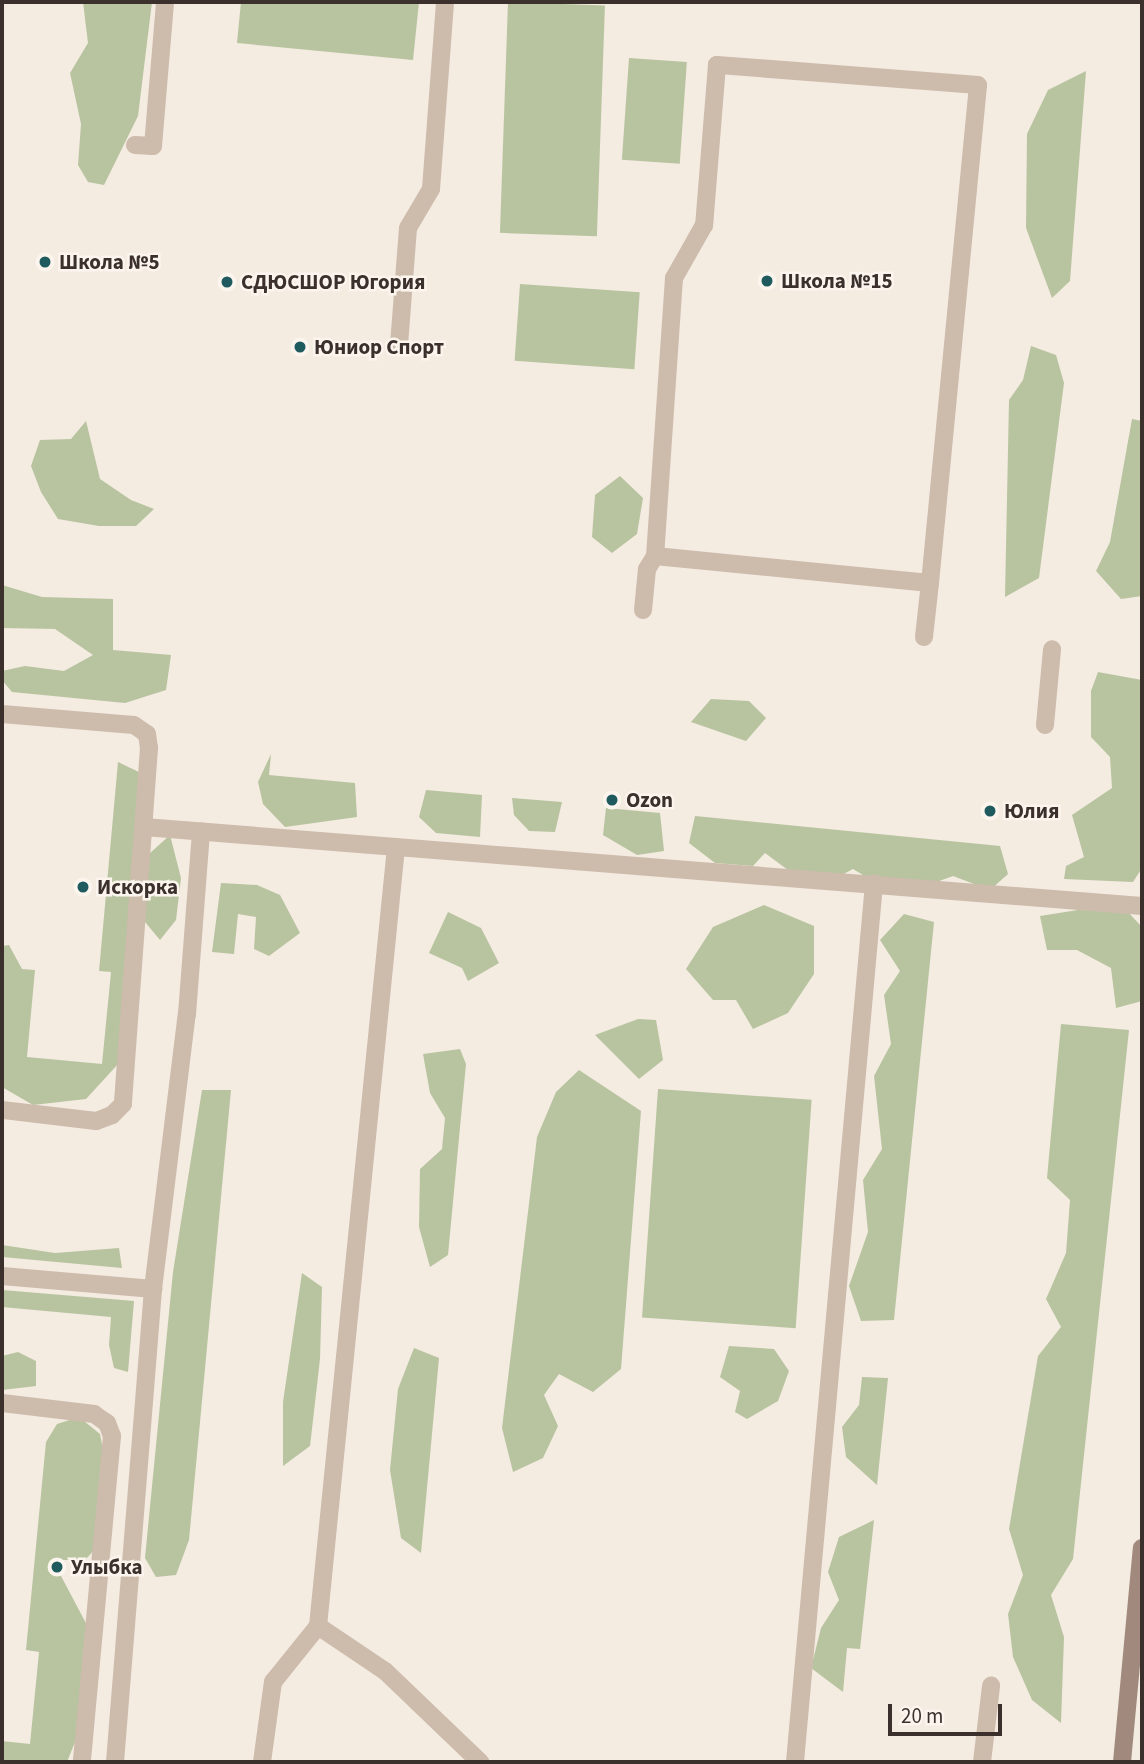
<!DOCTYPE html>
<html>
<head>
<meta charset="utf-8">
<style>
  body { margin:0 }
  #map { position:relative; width:1144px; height:1764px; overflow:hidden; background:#f4ebe1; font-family:"Source Sans 3",sans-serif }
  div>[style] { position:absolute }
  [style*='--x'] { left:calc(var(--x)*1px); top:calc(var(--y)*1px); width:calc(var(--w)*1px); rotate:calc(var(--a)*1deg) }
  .green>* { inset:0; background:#b8c4a0; transform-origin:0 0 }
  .lane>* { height:18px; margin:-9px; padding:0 9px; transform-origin:9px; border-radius:9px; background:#cdbbac }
  .secondary>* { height:18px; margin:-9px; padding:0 9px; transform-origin:9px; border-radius:9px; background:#a18a7d }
  .dots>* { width:19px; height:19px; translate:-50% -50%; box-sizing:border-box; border:4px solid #fbf5ee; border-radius:50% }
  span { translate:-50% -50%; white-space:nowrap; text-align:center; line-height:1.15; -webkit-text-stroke:5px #fbf5ee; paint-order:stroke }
  .poi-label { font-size:21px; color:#3b302b; font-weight:700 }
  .left { translate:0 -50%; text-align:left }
  .frame { position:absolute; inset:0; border:4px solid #3b302b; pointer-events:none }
  .scale { position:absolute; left:888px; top:1704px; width:114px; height:32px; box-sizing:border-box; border:4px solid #3b302b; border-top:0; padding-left:9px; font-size:21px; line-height:24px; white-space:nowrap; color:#3b302b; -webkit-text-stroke:5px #fbf5ee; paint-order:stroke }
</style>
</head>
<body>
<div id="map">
  <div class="green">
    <div style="clip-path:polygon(83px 2px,152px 2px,138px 116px,104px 185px,88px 182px,78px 165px,81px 124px,70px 73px,88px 43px)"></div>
    <div style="clip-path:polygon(241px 2px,419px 2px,413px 60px,237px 43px)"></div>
    <div style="left:508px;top:2px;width:97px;height:231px;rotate:2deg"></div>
    <div style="left:629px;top:58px;width:58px;height:102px;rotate:4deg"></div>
    <div style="clip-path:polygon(1086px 71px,1070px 281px,1052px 298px,1026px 228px,1027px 134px,1048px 90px)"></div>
    <div style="left:520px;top:284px;width:120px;height:77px;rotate:4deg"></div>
    <div style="clip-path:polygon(1031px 346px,1056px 355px,1064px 383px,1039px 578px,1005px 597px,1009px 400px,1023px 380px)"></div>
    <div style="clip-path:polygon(1132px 419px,1142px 421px,1142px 596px,1121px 599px,1096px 571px,1110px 542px)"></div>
    <div style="clip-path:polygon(86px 421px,100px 479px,131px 500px,154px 509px,136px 526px,99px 526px,58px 519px,41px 492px,31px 466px,40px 440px,71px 439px)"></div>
    <div style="clip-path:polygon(620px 476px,643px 498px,637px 534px,612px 553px,592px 537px,595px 495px)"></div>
    <div style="clip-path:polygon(2px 585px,42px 597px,113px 599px,113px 650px,171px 655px,166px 690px,125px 703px,12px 692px,2px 680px,2px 671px,25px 666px,64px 671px,93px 655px,55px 629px,2px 628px)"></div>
    <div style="clip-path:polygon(1098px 672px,1142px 680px,1142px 868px,1133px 882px,1064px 879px,1066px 866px,1084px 857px,1072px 815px,1112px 788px,1110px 757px,1091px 737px,1091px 691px)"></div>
    <div style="clip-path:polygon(711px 699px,749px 701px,766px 718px,746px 741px,691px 722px)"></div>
    <div style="clip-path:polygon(271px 754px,269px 775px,355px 783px,357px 817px,285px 827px,263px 804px,258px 782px)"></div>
    <div style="clip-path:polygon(118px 762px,143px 774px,149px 854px,170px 835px,181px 878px,176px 920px,160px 940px,145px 922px,127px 960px,119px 1063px,86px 1099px,33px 1105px,2px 1087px,2px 946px,9px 945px,22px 969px,35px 970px,27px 1057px,102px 1064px,111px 972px,99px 971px)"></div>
    <div style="clip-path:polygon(426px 790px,482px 795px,480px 837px,436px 833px,419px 817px)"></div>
    <div style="clip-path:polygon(512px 798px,562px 802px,555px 832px,529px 831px,514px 815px)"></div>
    <div style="clip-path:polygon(606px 808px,660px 813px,664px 851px,637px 855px,603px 835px)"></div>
    <div style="clip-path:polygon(695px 816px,1000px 846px,1008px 874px,990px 890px,953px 876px,931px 884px,883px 887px,853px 869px,834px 879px,792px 873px,765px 853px,753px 866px,715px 863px,689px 843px)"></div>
    <div style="clip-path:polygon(221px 883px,257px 885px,280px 895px,300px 933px,269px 956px,254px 949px,256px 917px,238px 914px,234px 954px,212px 952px)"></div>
    <div style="clip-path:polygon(764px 905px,814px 926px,814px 974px,788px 1013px,753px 1029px,736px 1000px,713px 1000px,686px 969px,713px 927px)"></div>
    <div style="clip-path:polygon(1078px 910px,1127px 911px,1142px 927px,1142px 1001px,1116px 1008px,1111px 968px,1077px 950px,1047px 950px,1040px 916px)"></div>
    <div style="clip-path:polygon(448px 912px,481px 928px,499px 963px,468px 981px,462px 968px,429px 953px)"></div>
    <div style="clip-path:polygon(904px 914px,934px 922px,894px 1320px,861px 1321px,849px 1286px,868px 1232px,863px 1180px,882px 1149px,874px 1076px,891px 1044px,884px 995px,900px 971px,880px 940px)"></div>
    <div style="clip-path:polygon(638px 1019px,656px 1020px,663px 1060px,639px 1079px,595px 1035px)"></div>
    <div style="clip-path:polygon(1061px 1024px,1129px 1030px,1073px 1559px,1051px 1595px,1064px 1637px,1061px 1723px,1032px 1700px,1013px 1657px,1008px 1614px,1023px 1575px,1009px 1529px,1038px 1356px,1061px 1327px,1046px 1299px,1066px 1253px,1070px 1200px,1047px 1178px)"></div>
    <div style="clip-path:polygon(460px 1049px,466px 1064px,448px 1255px,430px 1267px,419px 1227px,420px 1169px,442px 1149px,445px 1118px,430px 1093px,423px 1054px)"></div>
    <div style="clip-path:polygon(579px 1070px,641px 1111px,621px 1369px,593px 1392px,559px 1374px,544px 1395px,558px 1426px,543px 1458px,513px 1472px,502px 1428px,537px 1137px,556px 1092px)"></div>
    <div style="left:658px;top:1089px;width:154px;height:229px;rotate:4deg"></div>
    <div style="clip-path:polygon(202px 1090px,231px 1090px,189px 1540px,176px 1575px,156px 1577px,145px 1558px,173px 1272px)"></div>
    <div style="clip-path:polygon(2px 1245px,55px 1253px,119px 1248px,122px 1268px,2px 1257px)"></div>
    <div style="clip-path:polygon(302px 1273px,322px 1287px,320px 1359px,310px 1446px,283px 1466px,283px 1402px)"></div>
    <div style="clip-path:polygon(2px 1290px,134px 1301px,128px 1372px,114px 1368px,109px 1345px,111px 1317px,2px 1307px)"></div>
    <div style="clip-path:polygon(729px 1346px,774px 1349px,789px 1371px,778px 1401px,747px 1419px,735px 1412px,740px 1391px,720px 1377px)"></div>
    <div style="clip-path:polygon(414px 1348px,439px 1358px,421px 1553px,401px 1538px,390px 1470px,398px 1389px)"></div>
    <div style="clip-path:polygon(18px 1352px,36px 1361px,36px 1386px,2px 1390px,2px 1356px)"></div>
    <div style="clip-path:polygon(862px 1377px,888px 1378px,877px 1485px,846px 1457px,842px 1427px,859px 1405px)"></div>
    <div style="clip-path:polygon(79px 1417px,100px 1434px,107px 1470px,99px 1545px,85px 1560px,60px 1560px,61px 1576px,88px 1627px,81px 1727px,67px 1762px,2px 1762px,2px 1741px,30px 1744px,39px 1652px,26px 1650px,46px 1442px,57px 1424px)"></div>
    <div style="clip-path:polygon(874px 1520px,860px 1649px,847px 1648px,843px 1692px,811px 1668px,821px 1628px,839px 1600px,828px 1572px,839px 1537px)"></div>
  </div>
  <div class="lane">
    <div style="--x:135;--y:145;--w:18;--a:3"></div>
    <div style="--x:153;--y:146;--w:144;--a:-85.2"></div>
    <div style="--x:399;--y:345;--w:117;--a:-85.6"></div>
    <div style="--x:408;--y:228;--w:45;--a:-59.5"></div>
    <div style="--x:431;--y:189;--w:188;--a:-85.7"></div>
    <div style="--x:643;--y:610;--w:41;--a:-84.4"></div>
    <div style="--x:647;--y:569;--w:15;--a:-58"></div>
    <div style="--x:655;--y:556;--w:276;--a:5.6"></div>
    <div style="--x:930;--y:583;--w:500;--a:-84.49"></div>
    <div style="--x:978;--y:85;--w:262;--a:-175.6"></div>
    <div style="--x:717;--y:65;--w:161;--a:94.6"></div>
    <div style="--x:704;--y:225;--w:61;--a:119.5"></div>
    <div style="--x:674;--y:278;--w:279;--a:93.9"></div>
    <div style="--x:924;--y:637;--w:54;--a:-83.7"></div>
    <div style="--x:2;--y:714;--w:132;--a:4.8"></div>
    <div style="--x:134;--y:725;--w:16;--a:35"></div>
    <div style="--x:147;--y:734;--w:14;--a:82"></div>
    <div style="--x:149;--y:748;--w:357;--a:94.2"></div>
    <div style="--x:123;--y:1104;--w:16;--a:135"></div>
    <div style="--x:112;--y:1115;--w:17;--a:159"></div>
    <div style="--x:96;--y:1121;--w:95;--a:-173.3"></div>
    <div style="--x:1045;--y:725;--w:76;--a:-84.7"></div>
    <div style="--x:144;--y:827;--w:1001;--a:4.53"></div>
    <div style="--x:2;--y:1276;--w:152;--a:4.9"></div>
    <div style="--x:2;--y:1403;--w:93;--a:6.8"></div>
    <div style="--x:94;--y:1414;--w:16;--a:35"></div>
    <div style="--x:107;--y:1423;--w:14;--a:69"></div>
    <div style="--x:112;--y:1436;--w:327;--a:95.3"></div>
    <div style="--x:318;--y:1626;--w:81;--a:33.9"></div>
    <div style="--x:385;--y:1671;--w:132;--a:43.8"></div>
    <div style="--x:115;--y:1762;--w:475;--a:-85.4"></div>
    <div style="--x:153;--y:1289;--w:277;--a:-83"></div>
    <div style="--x:187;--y:1014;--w:183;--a:-85.6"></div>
    <div style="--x:262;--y:1762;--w:81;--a:-82.2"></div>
    <div style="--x:273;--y:1682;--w:72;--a:-51.2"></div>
    <div style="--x:318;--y:1626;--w:783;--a:-84.28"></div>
    <div style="--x:795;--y:1762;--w:882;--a:-84.86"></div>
    <div style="--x:982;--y:1762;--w:77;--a:-83.2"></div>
  </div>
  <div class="secondary">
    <div style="--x:1122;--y:1762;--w:215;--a:-84.7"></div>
  </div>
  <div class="dots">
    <div style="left:45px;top:262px;background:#1f5a5e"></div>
    <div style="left:767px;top:281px;background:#1f5a5e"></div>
    <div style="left:227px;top:282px;background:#1f5a5e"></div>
    <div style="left:300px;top:347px;background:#1f5a5e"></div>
    <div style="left:612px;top:800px;background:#1f5a5e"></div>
    <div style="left:990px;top:811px;background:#1f5a5e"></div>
    <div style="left:83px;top:887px;background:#1f5a5e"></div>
    <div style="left:57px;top:1567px;background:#1f5a5e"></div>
  </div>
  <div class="poi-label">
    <span class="left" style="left:59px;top:262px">Школа №5</span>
    <span class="left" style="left:781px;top:281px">Школа №15</span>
    <span class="left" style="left:241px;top:282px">СДЮСШОР Югория</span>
    <span class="left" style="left:314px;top:347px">Юниор Спорт</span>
    <span class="left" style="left:626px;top:800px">Ozon</span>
    <span class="left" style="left:1004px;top:811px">Юлия</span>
    <span class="left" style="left:97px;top:887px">Искорка</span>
    <span class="left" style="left:71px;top:1567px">Улыбка</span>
  </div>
  <div class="frame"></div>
  <div class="scale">20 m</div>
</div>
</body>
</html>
